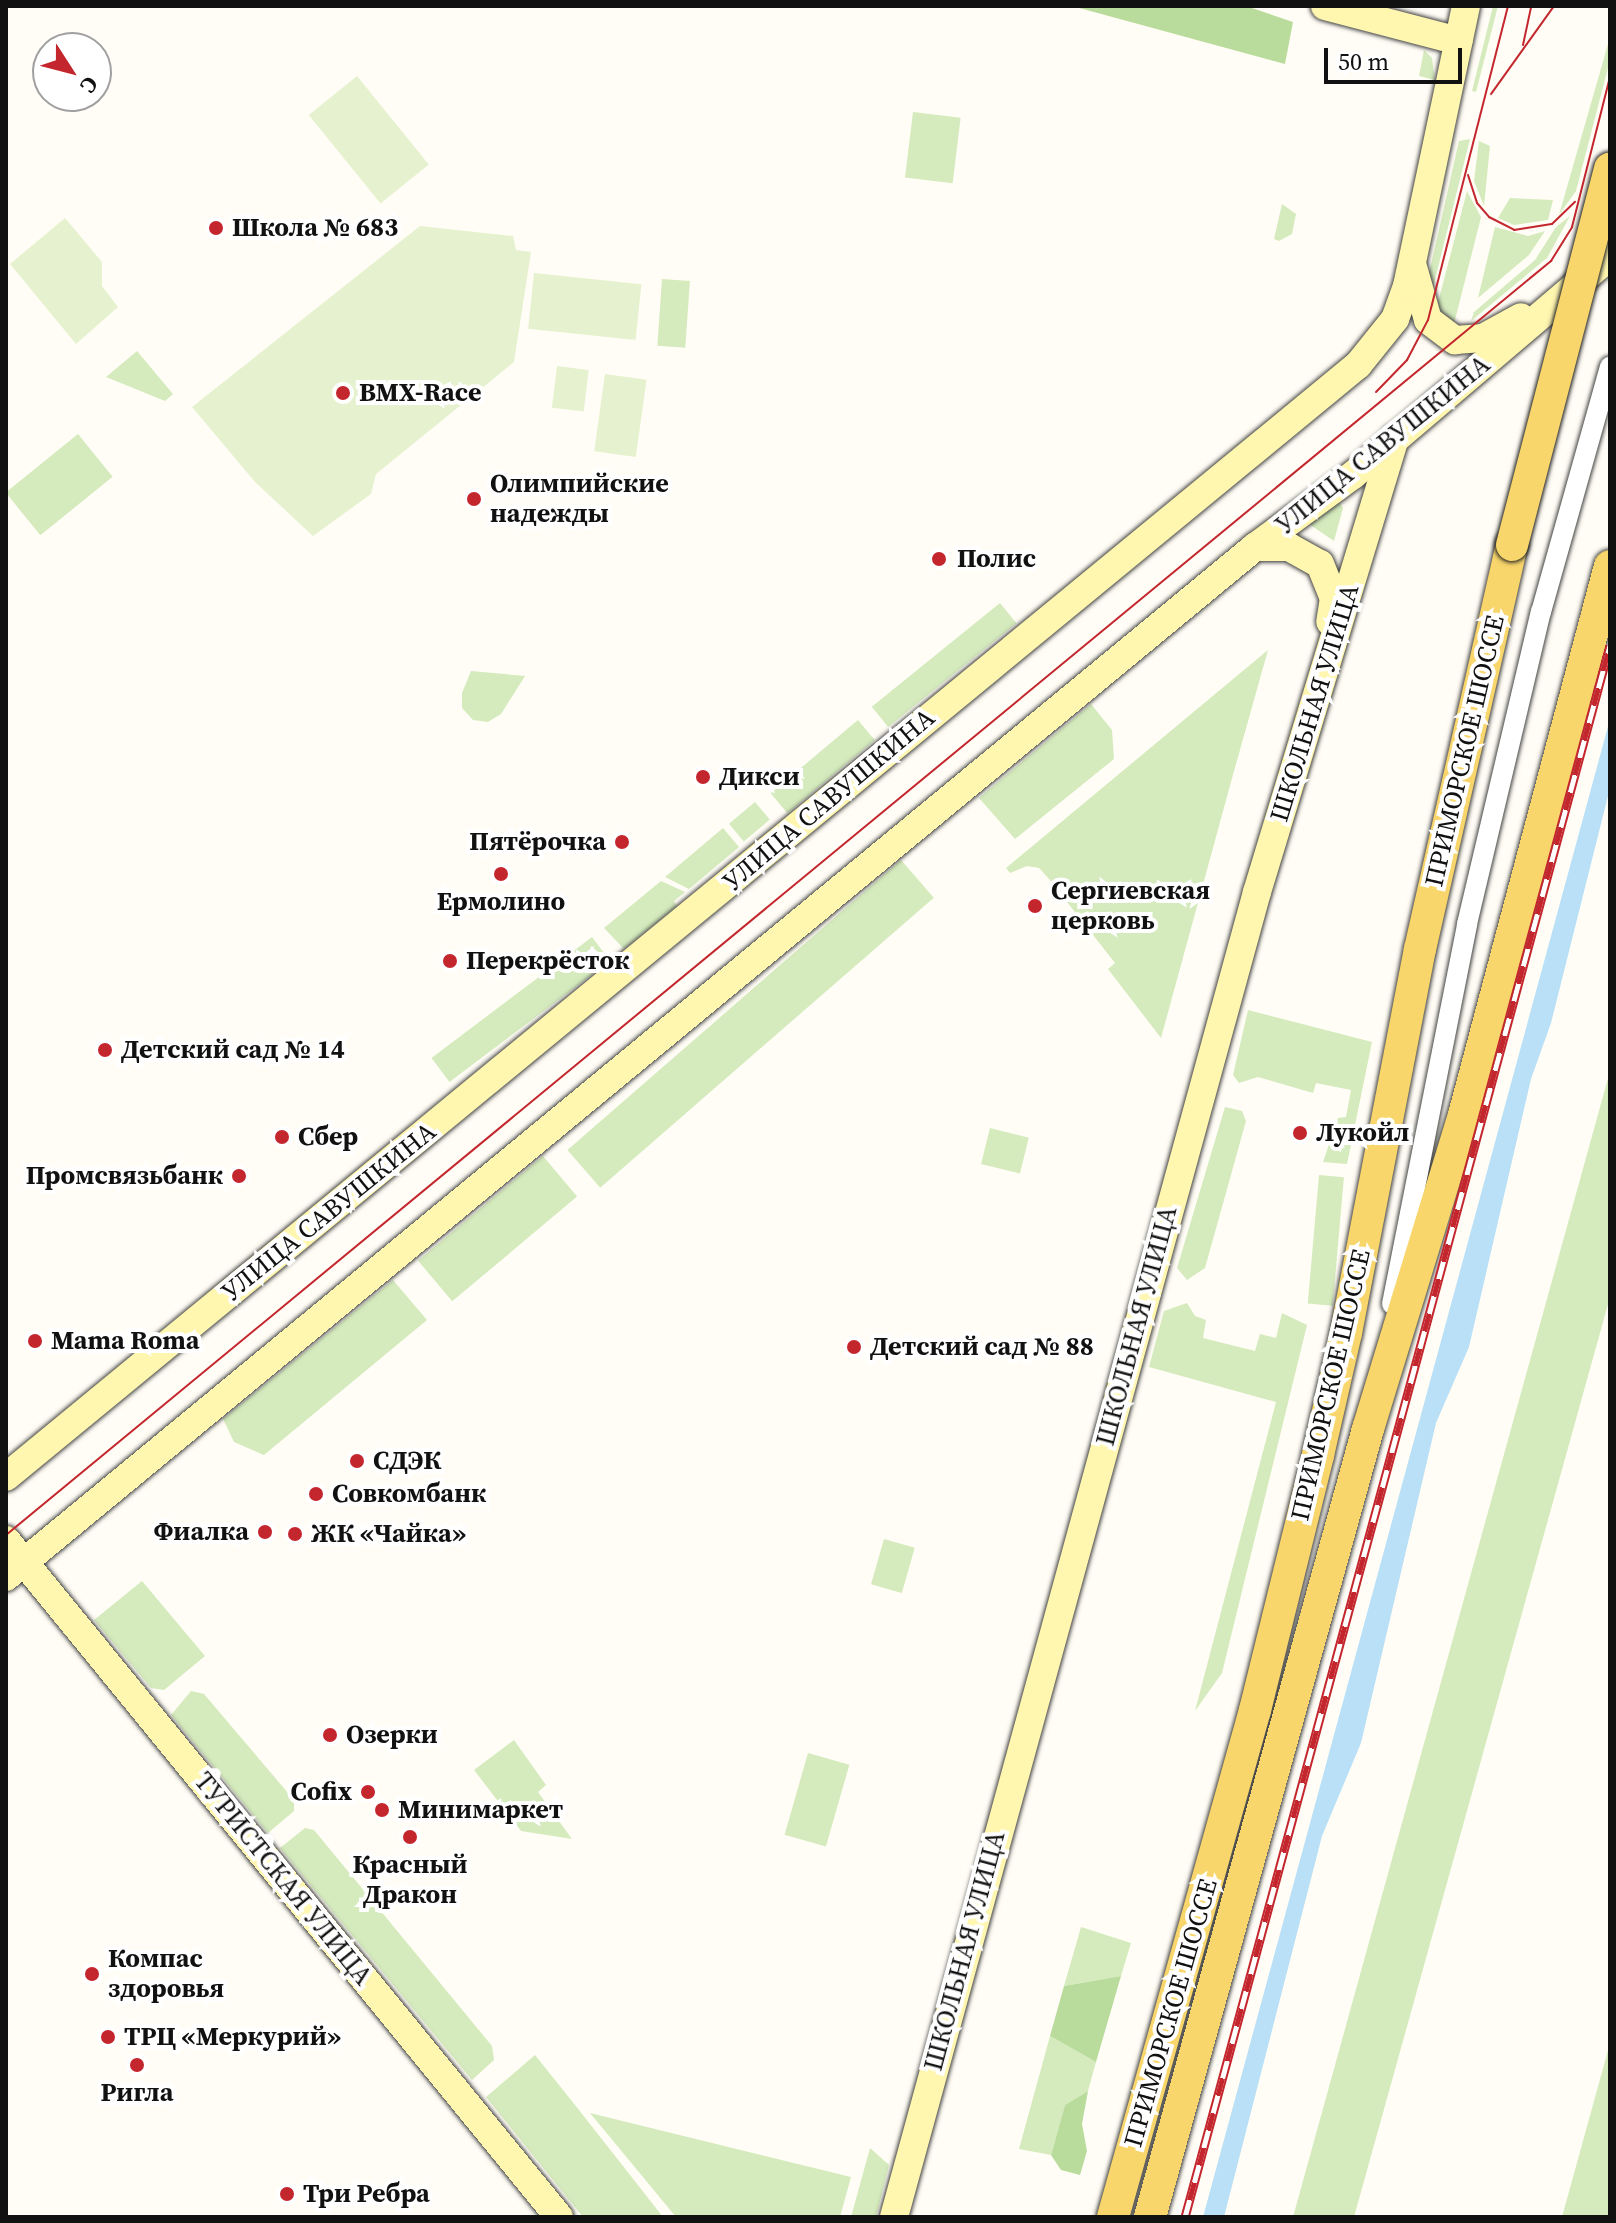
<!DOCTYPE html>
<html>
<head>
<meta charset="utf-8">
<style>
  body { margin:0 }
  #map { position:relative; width:1616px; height:2223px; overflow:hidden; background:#fffdf5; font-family:"Source Serif 4",serif }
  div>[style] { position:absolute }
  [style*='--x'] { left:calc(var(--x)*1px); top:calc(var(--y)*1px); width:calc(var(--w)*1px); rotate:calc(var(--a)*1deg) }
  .green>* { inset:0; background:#d5ebbd; transform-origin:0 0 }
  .forest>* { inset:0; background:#b9dc9c }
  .pitch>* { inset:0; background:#e6f2cf; transform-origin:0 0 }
  .water>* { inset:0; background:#b9e0f7 }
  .roads { filter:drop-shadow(0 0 2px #444) drop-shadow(0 0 2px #444) }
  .street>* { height:20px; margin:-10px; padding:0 10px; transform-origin:10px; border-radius:10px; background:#fff }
  .secondary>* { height:28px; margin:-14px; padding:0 14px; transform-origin:14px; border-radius:14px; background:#fff6b0 }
  .primary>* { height:32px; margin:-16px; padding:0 16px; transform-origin:16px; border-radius:16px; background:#f9d66b }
  .tram>* { height:2px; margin:-1px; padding:0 1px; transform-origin:1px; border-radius:1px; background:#c4262e }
  .rail>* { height:9px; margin-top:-4.5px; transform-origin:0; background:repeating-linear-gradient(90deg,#fff 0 18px,#c4262e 0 36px); box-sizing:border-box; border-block:2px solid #c4262e }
  .bridges { filter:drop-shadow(0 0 2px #222) drop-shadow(0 0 2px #222) }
  .primary-bridge>* { height:32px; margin:-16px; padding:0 16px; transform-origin:16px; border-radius:16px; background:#f9d66b }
  .dots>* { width:22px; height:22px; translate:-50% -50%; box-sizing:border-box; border:4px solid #fff; border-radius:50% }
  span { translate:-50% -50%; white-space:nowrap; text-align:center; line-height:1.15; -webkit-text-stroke:8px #fff; paint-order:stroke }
  .poi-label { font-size:26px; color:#111; font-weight:700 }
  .left { translate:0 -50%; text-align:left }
  .right { translate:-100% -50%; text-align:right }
  .street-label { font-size:26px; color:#111 }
  .frame { position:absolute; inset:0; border:8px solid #111; pointer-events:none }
  .north { position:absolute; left:32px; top:32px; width:80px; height:80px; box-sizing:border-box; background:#fff; border:2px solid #a0a0a0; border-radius:50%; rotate:126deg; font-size:22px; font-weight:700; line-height:32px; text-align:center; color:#111 }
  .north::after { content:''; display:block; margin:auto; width:28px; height:36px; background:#c4262e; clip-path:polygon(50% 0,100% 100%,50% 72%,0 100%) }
  .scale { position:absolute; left:1324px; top:48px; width:138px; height:36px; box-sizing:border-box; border:4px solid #111; border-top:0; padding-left:10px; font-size:24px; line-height:28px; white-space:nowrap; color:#111; -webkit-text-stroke:6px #fff; paint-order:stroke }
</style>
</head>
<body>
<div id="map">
  <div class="green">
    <div style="clip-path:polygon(1493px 6px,1498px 6px,1476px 92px,1472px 91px)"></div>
    <div style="clip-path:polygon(1610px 37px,1610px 60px,1576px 191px,1559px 215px)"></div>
    <div style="clip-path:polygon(1424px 50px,1432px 58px,1435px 80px,1419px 76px)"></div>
    <div style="left:913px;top:112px;width:48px;height:66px;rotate:7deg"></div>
    <div style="clip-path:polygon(1470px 139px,1429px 304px,1428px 278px,1459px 141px)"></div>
    <div style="clip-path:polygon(1479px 141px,1490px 146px,1484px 206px,1474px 181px)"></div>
    <div style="clip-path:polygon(1467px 191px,1481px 217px,1453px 328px,1435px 314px)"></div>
    <div style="clip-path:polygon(1510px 198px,1553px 200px,1548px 220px,1514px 225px,1498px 218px)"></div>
    <div style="clip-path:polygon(1282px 204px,1296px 214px,1292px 234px,1279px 241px,1274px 239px)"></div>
    <div style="clip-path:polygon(1570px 216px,1547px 258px,1471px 321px,1474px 312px,1535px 260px,1556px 227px)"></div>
    <div style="clip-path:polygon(1495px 227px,1528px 236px,1545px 231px,1529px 255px,1478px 298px)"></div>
    <div style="left:662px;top:279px;width:28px;height:67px;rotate:4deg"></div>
    <div style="clip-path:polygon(137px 351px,173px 394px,165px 401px,106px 377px)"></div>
    <div style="left:78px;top:434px;width:55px;height:93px;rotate:51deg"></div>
    <div style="clip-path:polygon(1339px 502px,1343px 508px,1334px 541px,1309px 524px)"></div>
    <div style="left:1000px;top:603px;width:26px;height:165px;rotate:51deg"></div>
    <div style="clip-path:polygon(1268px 650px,1231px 782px,1161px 1038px,1108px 969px,1115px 963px,1049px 879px,1039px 868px,1027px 866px,1010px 873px,1006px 868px)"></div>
    <div style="clip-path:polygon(471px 671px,525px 676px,501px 714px,488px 722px,473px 720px,462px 708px,462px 693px)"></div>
    <div style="clip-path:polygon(1091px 704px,1112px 730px,1114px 759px,1015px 839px,979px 798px)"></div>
    <div style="left:858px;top:720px;width:26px;height:114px;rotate:50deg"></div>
    <div style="left:755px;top:802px;width:23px;height:34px;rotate:50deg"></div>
    <div style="clip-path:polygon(723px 828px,739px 847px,689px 889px,665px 877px)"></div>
    <div style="left:901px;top:860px;width:50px;height:442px;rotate:49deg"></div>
    <div style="clip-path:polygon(661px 881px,685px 892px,674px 901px,677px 906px,624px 949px,604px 928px)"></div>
    <div style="left:592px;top:937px;width:30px;height:201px;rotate:53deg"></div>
    <div style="clip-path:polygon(1248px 1010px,1372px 1042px,1347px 1164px,1323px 1162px,1338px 1118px,1346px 1117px,1351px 1090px,1316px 1083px,1313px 1093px,1258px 1077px,1239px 1083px,1233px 1075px)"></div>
    <div style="clip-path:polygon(1610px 1071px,1610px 1297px,1354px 2217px,1293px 2217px)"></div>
    <div style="clip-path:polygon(1225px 1107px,1242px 1111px,1246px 1121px,1205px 1268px,1187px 1280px,1177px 1268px)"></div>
    <div style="left:990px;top:1128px;width:40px;height:37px;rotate:14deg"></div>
    <div style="left:543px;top:1156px;width:53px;height:163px;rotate:50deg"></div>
    <div style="left:1319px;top:1175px;width:25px;height:129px;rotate:5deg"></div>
    <div style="clip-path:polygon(393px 1280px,427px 1320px,264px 1455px,234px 1442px,223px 1419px)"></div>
    <div style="clip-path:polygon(1187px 1303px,1195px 1316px,1206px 1320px,1203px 1338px,1255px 1351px,1260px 1334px,1276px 1338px,1282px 1313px,1307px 1325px,1222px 1673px,1195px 1711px,1276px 1402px,1149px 1367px,1164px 1311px)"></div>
    <div style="left:884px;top:1539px;width:32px;height:47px;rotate:16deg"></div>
    <div style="clip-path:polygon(142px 1581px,205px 1656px,164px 1690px,151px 1688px,94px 1620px)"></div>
    <div style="clip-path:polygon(191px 1691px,204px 1694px,294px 1800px,294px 1811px,268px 1833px,171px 1715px)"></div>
    <div style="clip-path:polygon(514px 1740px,546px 1785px,538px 1792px,572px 1839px,521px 1831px,474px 1770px)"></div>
    <div style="left:808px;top:1753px;width:43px;height:85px;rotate:16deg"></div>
    <div style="clip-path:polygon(305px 1828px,314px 1830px,492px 2046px,494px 2060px,472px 2080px,280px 1848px)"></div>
    <div style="clip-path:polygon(1081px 1927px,1131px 1943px,1121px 1976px,1064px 1986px)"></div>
    <div style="clip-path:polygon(1050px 2036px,1096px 2062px,1088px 2091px,1065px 2105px,1051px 2155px,1019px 2149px)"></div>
    <div style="clip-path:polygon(1610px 2043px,1610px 2217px,1562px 2217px)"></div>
    <div style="clip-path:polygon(535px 2055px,579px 2110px,663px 2217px,583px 2217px,486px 2097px)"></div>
    <div style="clip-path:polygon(590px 2113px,851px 2177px,840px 2217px,676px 2217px)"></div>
    <div style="clip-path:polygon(870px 2148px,889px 2165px,876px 2217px,851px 2217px)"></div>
  </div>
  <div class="forest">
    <div style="clip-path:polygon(1072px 6px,1246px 6px,1293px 22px,1285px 64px)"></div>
    <div style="clip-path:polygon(1121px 1976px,1096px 2062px,1050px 2036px,1064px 1986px)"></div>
    <div style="clip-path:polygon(1088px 2091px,1082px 2124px,1087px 2151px,1080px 2175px,1061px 2170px,1051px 2155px,1065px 2105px)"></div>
  </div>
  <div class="pitch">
    <div style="left:357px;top:76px;width:114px;height:62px;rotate:51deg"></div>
    <div style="clip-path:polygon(65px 218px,102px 262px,102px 286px,118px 307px,76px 344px,10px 264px)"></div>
    <div style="clip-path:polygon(420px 226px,513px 236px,516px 250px,531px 252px,514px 362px,376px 474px,371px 494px,313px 536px,255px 482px,192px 407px)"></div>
    <div style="left:534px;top:273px;width:108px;height:56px;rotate:6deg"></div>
    <div style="left:557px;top:366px;width:32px;height:42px;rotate:7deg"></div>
    <div style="left:605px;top:374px;width:42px;height:78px;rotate:8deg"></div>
  </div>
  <div class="water">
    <div style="clip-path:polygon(1610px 719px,1610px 788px,1551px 1023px,1531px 1079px,1469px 1347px,1436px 1423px,1361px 1743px,1322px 1836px,1224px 2217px,1203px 2217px)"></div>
  </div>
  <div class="roads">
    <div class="street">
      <div style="--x:1392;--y:1304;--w:387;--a:-78.8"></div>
      <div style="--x:1467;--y:924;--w:321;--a:-76.7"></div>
      <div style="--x:1541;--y:612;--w:255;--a:-74.3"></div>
    </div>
    <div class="secondary">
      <div style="--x:1325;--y:6;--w:138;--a:14.7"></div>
      <div style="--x:1413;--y:267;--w:55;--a:74.2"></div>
      <div style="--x:1428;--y:320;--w:34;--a:37"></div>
      <div style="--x:1455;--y:340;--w:28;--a:-4"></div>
      <div style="--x:1483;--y:338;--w:43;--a:-28.9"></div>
      <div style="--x:1255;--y:547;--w:34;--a:0"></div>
      <div style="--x:1289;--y:547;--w:35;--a:29"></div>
      <div style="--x:1320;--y:564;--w:37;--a:68"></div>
      <div style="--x:1334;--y:598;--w:24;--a:99"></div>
      <div style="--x:6;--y:1477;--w:1751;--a:-39.44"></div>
      <div style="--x:1358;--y:365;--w:59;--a:-51.2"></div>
      <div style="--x:1395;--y:319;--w:35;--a:-70"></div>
      <div style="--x:1407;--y:286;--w:286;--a:-78.1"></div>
      <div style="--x:6;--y:1540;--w:874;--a:50.76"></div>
      <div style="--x:6;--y:1577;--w:1619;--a:-39.51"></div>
      <div style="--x:1255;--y:547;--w:122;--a:-36.3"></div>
      <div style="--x:1353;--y:475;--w:338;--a:-40.4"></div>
      <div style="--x:894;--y:2217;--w:1374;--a:-74.68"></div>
      <div style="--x:1257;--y:892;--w:474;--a:-73.1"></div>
    </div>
    <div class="primary">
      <div style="--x:1113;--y:2217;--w:527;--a:-74.35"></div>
      <div style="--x:1255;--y:1710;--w:263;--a:-76.1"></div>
      <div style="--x:1318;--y:1455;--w:125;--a:-77.1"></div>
      <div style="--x:1346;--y:1333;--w:391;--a:-79.1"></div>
      <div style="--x:1420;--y:949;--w:414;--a:-77.2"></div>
      <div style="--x:1150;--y:2217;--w:818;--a:-74.54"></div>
      <div style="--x:1368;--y:1429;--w:328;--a:-73"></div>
      <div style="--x:1464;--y:1115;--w:568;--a:-75.11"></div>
    </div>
  </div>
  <div class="tram">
    <div style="--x:1523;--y:45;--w:40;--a:-78"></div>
    <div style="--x:1491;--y:94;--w:108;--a:-54.4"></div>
    <div style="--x:1468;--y:175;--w:29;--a:72"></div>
    <div style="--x:1477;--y:203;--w:18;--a:49"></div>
    <div style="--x:1489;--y:217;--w:28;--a:27"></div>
    <div style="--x:1514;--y:230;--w:38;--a:-9"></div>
    <div style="--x:1552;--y:224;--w:32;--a:-44"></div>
    <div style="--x:1376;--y:392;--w:45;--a:-45.9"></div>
    <div style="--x:1407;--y:360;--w:45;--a:-62.3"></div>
    <div style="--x:1428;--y:320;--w:324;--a:-75.7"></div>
    <div style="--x:6;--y:1535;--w:2003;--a:-39.51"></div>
    <div style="--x:1551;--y:261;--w:40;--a:-58"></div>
    <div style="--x:1572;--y:227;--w:155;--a:-75.8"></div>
  </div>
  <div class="rail">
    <div style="--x:1185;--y:2217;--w:1628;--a:-74.87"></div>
  </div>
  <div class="bridges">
    <div class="primary-bridge">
      <div style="--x:1512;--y:545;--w:389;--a:-75.4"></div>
    </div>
  </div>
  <div class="dots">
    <div style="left:216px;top:228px;background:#c4262e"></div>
    <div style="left:343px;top:393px;background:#c4262e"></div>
    <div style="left:474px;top:499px;background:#c4262e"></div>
    <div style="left:939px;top:559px;background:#c4262e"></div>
    <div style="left:703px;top:777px;background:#c4262e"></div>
    <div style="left:622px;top:842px;background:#c4262e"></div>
    <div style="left:501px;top:874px;background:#c4262e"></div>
    <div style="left:1035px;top:906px;background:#c4262e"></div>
    <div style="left:450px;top:961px;background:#c4262e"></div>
    <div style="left:105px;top:1050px;background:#c4262e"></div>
    <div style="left:1300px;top:1133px;background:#c4262e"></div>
    <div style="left:282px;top:1137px;background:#c4262e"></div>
    <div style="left:239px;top:1176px;background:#c4262e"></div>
    <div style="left:35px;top:1341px;background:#c4262e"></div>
    <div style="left:854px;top:1347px;background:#c4262e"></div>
    <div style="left:357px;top:1461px;background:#c4262e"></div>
    <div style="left:316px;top:1494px;background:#c4262e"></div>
    <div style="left:265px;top:1532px;background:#c4262e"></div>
    <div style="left:295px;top:1534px;background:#c4262e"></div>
    <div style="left:330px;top:1735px;background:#c4262e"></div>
    <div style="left:368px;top:1792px;background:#c4262e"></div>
    <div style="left:382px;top:1810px;background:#c4262e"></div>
    <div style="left:410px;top:1837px;background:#c4262e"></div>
    <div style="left:92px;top:1974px;background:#c4262e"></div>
    <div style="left:108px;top:2037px;background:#c4262e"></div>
    <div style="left:137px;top:2065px;background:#c4262e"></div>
    <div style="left:287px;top:2194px;background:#c4262e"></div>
  </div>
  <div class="poi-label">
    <span class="left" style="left:232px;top:228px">Школа № 683</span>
    <span class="left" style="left:359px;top:393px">BMX-Race</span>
    <span class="left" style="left:490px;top:499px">Олимпийские<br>надежды</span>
    <span class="left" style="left:957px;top:559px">Полис</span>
    <span class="left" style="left:719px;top:777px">Дикси</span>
    <span class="right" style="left:606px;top:842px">Пятёрочка</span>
    <span class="left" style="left:1051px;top:906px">Сергиевская<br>церковь</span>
    <span style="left:501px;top:902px">Ермолино</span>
    <span class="left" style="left:466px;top:961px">Перекрёсток</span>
    <span class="left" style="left:121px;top:1050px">Детский сад № 14</span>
    <span class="left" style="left:1316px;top:1133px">Лукойл</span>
    <span class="left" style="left:298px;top:1137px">Сбер</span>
    <span class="right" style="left:223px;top:1176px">Промсвязьбанк</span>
    <span class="left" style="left:51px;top:1341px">Mama Roma</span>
    <span class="left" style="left:870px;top:1347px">Детский сад № 88</span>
    <span class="left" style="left:373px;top:1461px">СДЭК</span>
    <span class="left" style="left:332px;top:1494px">Совкомбанк</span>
    <span class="right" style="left:249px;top:1532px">Фиалка</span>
    <span class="left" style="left:311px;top:1534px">ЖК «Чайка»</span>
    <span class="left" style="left:346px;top:1735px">Озерки</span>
    <span class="right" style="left:352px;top:1792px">Cofix</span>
    <span class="left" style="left:398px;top:1810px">Минимаркет</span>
    <span style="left:410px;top:1880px">Красный<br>Дракон</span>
    <span class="left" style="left:108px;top:1974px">Компас<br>здоровья</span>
    <span class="left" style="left:124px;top:2037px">ТРЦ «Меркурий»</span>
    <span style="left:137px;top:2093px">Ригла</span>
    <span class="left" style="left:303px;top:2194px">Три Ребра</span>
  </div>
  <div class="street-label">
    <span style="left:1383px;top:445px;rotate:-39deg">УЛИЦА САВУШКИНА</span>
    <span style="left:1315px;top:703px;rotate:-73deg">ШКОЛЬНАЯ УЛИЦА</span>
    <span style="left:1465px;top:751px;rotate:-77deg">ПРИМОРСКОЕ ШОССЕ</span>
    <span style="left:829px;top:800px;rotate:-40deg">УЛИЦА САВУШКИНА</span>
    <span style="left:329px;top:1212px;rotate:-39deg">УЛИЦА САВУШКИНА</span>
    <span style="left:1137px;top:1326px;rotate:-75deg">ШКОЛЬНАЯ УЛИЦА</span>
    <span style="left:1331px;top:1385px;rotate:-77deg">ПРИМОРСКОЕ ШОССЕ</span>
    <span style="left:283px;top:1879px;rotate:51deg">ТУРИСТСКАЯ УЛИЦА</span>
    <span style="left:965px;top:1951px;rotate:-75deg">ШКОЛЬНАЯ УЛИЦА</span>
    <span style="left:1171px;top:2013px;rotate:-74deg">ПРИМОРСКОЕ ШОССЕ</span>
  </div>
  <div class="frame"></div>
  <div class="north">С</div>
  <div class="scale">50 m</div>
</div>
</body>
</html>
